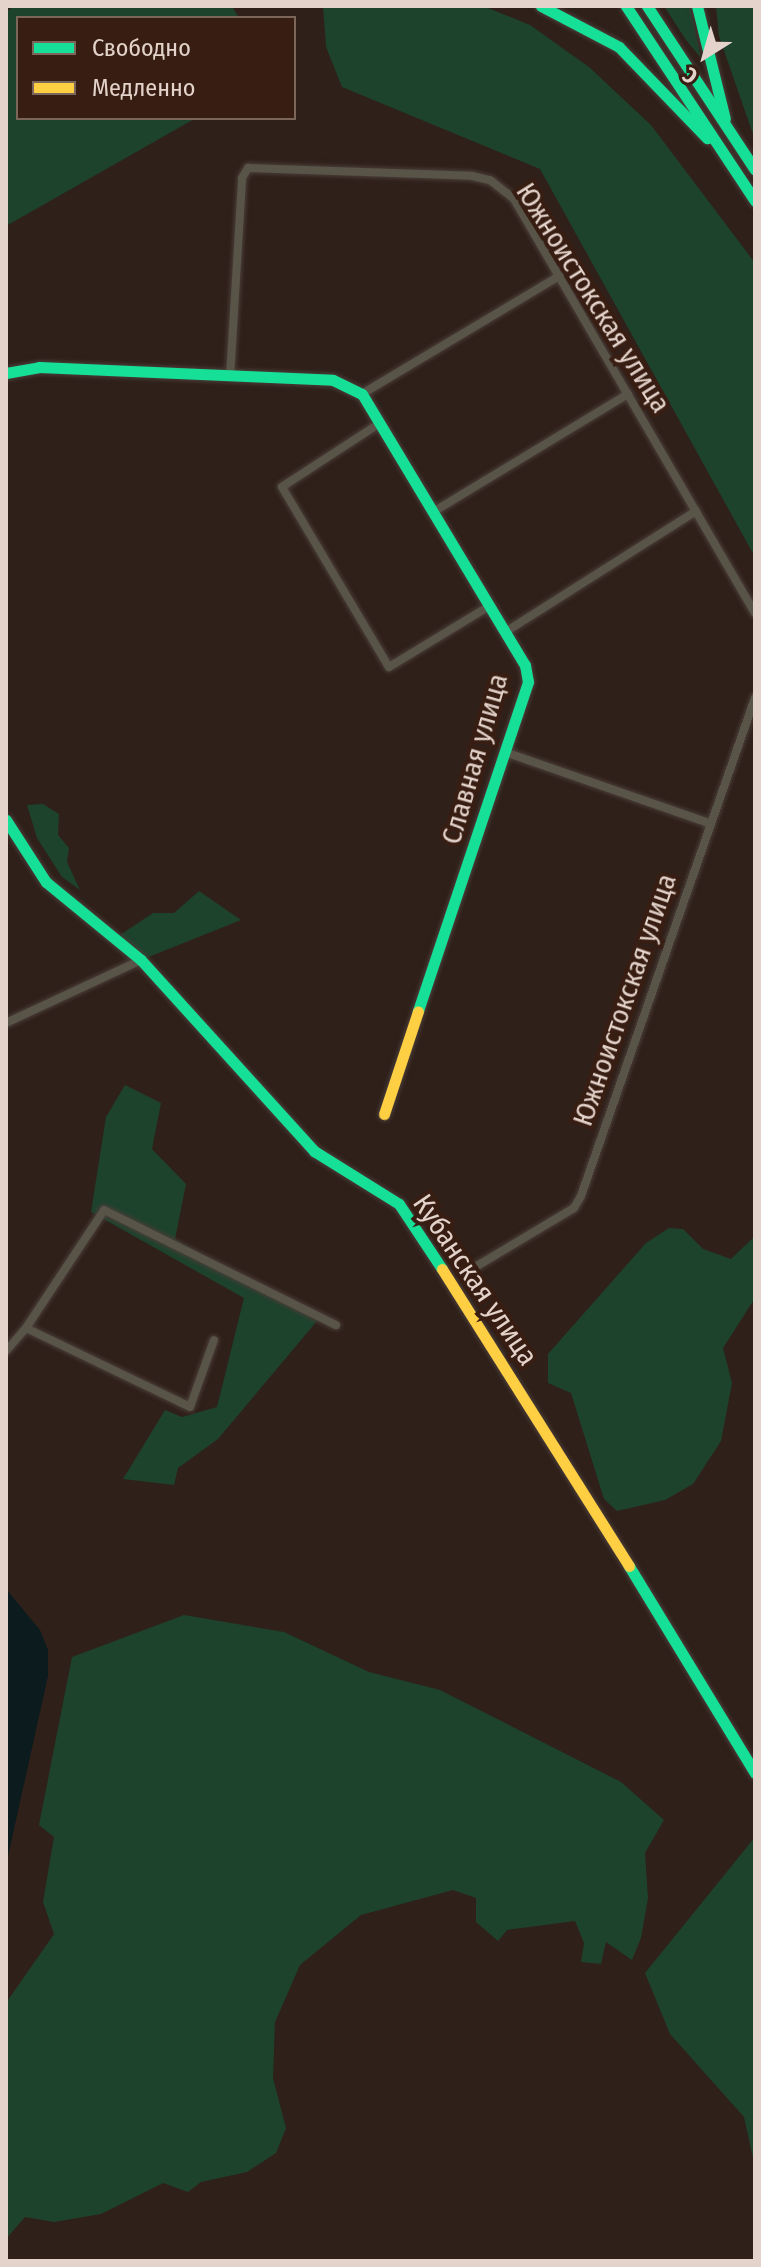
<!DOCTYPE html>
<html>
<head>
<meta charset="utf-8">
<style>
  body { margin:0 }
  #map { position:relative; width:761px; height:2267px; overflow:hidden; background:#2f201a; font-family:"Fira Sans Condensed",sans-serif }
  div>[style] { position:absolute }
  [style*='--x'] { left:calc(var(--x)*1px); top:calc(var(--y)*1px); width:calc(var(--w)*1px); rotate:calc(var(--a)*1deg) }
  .green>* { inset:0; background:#1d432d }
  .water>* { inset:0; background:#0b1b1e }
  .roads { filter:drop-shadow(0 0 2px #4a3d38) drop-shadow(0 0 2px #4a3d38) }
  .street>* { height:8px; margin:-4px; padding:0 4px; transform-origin:4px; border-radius:4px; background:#585448 }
  .fast>* { height:11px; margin:-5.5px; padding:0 5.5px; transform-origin:5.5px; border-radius:5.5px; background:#16e098 }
  .slow>* { height:11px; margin:-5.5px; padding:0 5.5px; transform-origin:5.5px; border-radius:5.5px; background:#ffcf43 }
  span { translate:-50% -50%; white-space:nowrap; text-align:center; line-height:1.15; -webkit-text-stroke:8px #371d12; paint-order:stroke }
  .street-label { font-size:28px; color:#e4d3cb }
  .frame { position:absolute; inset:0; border:8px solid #e4d3cb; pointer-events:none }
  .legend { position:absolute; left:16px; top:16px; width:280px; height:104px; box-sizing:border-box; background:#371d12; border:2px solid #7c665c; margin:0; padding:10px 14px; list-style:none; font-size:24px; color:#e4d3cb }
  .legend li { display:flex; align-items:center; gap:16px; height:40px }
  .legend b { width:40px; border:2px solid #7c665c }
  .north { position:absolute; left:665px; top:16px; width:80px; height:80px; -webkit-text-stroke:6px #371d12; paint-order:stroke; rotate:217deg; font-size:22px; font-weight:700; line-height:32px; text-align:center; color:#e4d3cb }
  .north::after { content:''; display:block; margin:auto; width:28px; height:36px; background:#e4d3cb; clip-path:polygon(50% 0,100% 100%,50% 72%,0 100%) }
</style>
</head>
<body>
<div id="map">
  <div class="green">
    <div style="clip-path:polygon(14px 6px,232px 6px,239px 18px,18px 18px,18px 118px,196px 118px,6px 226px,6px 12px)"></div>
    <div style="clip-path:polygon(323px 6px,483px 6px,530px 25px,589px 67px,651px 125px,755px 263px,755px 557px,540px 169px,342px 87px,326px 47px)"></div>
    <div style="clip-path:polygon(664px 6px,690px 6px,701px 58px,686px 40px)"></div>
    <div style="clip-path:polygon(716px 6px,755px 6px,755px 140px,719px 36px)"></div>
    <div style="clip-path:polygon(43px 804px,59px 814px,58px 835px,69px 848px,67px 862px,80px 890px,62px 877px,37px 838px,27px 805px)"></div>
    <div style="clip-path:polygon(199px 891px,241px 920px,141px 960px,117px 937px,153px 913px,174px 913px)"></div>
    <div style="clip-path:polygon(125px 1085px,161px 1103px,152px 1149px,186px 1184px,175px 1239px,317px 1321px,218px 1439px,178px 1468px,174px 1485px,123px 1479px,165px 1410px,182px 1417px,217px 1407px,244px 1298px,91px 1212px,106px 1117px)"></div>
    <div style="clip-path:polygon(669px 1228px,683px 1229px,703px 1249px,731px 1259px,755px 1236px,755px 1298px,723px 1348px,732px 1383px,721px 1441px,693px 1484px,665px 1500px,617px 1511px,604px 1499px,571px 1393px,548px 1383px,548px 1354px,646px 1243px)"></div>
    <div style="clip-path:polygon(184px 1615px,284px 1632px,369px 1672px,440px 1690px,621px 1782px,664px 1820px,645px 1853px,648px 1898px,641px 1938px,632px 1960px,606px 1942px,601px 1964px,581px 1962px,584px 1943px,575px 1921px,507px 1930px,498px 1941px,476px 1922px,476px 1898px,453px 1890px,361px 1915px,300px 1965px,275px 2022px,273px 2078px,286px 2128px,276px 2153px,247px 2172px,201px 2182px,188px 2192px,163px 2183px,101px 2214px,54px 2222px,25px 2217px,6px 2239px,6px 2003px,54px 1934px,43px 1902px,54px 1837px,39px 1825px,72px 1657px)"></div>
    <div style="clip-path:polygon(755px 1837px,755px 2167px,744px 2117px,670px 2034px,645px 1973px)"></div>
  </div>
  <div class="water">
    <div style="clip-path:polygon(6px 1589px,40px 1630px,48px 1650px,48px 1676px,6px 1865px)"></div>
  </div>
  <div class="roads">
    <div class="street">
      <div style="--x:230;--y:377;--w:199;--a:-86.5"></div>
      <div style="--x:242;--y:178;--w:12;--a:-59"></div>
      <div style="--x:248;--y:168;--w:224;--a:2"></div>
      <div style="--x:472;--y:176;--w:18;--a:13"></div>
      <div style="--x:490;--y:180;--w:31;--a:38"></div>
      <div style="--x:514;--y:199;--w:479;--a:59.8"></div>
      <div style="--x:362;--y:394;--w:230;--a:-30.9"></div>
      <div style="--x:380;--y:423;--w:117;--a:146.9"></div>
      <div style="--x:282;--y:487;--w:209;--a:59.3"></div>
      <div style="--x:389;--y:667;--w:119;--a:-31.3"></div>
      <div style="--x:433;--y:512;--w:228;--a:-31.2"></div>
      <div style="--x:507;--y:631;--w:224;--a:-32.4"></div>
      <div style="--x:505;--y:752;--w:216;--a:19.2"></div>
      <div style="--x:6;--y:1023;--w:149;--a:-25"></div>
      <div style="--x:477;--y:1266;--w:113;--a:-30.9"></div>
      <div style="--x:574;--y:1208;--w:14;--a:-60"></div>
      <div style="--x:581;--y:1196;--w:528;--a:-70.74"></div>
      <div style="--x:26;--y:1328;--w:141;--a:-56.5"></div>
      <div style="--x:104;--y:1210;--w:259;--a:26.4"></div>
      <div style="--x:6;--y:1351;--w:30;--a:-49"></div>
      <div style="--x:26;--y:1328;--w:182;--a:25.7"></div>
      <div style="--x:190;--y:1407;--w:71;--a:-70.3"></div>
    </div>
    <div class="fast">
      <div style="--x:541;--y:6;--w:88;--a:27.7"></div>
      <div style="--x:619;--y:47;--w:127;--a:46"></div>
      <div style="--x:626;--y:6;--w:234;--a:56.5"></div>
      <div style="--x:647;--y:6;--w:196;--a:56.6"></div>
      <div style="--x:697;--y:6;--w:116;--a:76.1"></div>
      <div style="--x:6;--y:373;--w:34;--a:-10"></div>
      <div style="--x:39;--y:367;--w:294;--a:2.5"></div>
      <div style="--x:333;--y:380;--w:32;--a:26"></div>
      <div style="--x:362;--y:394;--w:316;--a:59"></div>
      <div style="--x:525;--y:665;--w:17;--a:80"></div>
      <div style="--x:528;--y:682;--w:347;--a:108.5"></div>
      <div style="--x:6;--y:820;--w:74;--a:57.2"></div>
      <div style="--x:46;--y:882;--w:123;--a:39.4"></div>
      <div style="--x:141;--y:960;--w:258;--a:47.8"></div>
      <div style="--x:314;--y:1151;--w:100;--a:31.9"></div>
      <div style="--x:399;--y:1204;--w:78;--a:56.5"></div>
      <div style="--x:629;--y:1566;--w:242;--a:58.7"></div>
    </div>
    <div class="slow">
      <div style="--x:384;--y:1114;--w:108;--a:-71.7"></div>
      <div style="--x:442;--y:1269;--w:351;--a:57.8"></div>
    </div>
  </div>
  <div class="street-label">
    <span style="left:593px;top:298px;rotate:58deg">Южноистокская улица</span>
    <span style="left:475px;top:759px;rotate:-74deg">Славная улица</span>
    <span style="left:625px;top:1000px;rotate:-71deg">Южноистокская улица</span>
    <span style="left:475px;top:1280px;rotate:56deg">Кубанская улица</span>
  </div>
  <div class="frame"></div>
  <ul class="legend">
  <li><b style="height:10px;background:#16e098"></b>Свободно</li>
  <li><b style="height:10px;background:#ffcf43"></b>Медленно</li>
  </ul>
  <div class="north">С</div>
</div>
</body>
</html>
